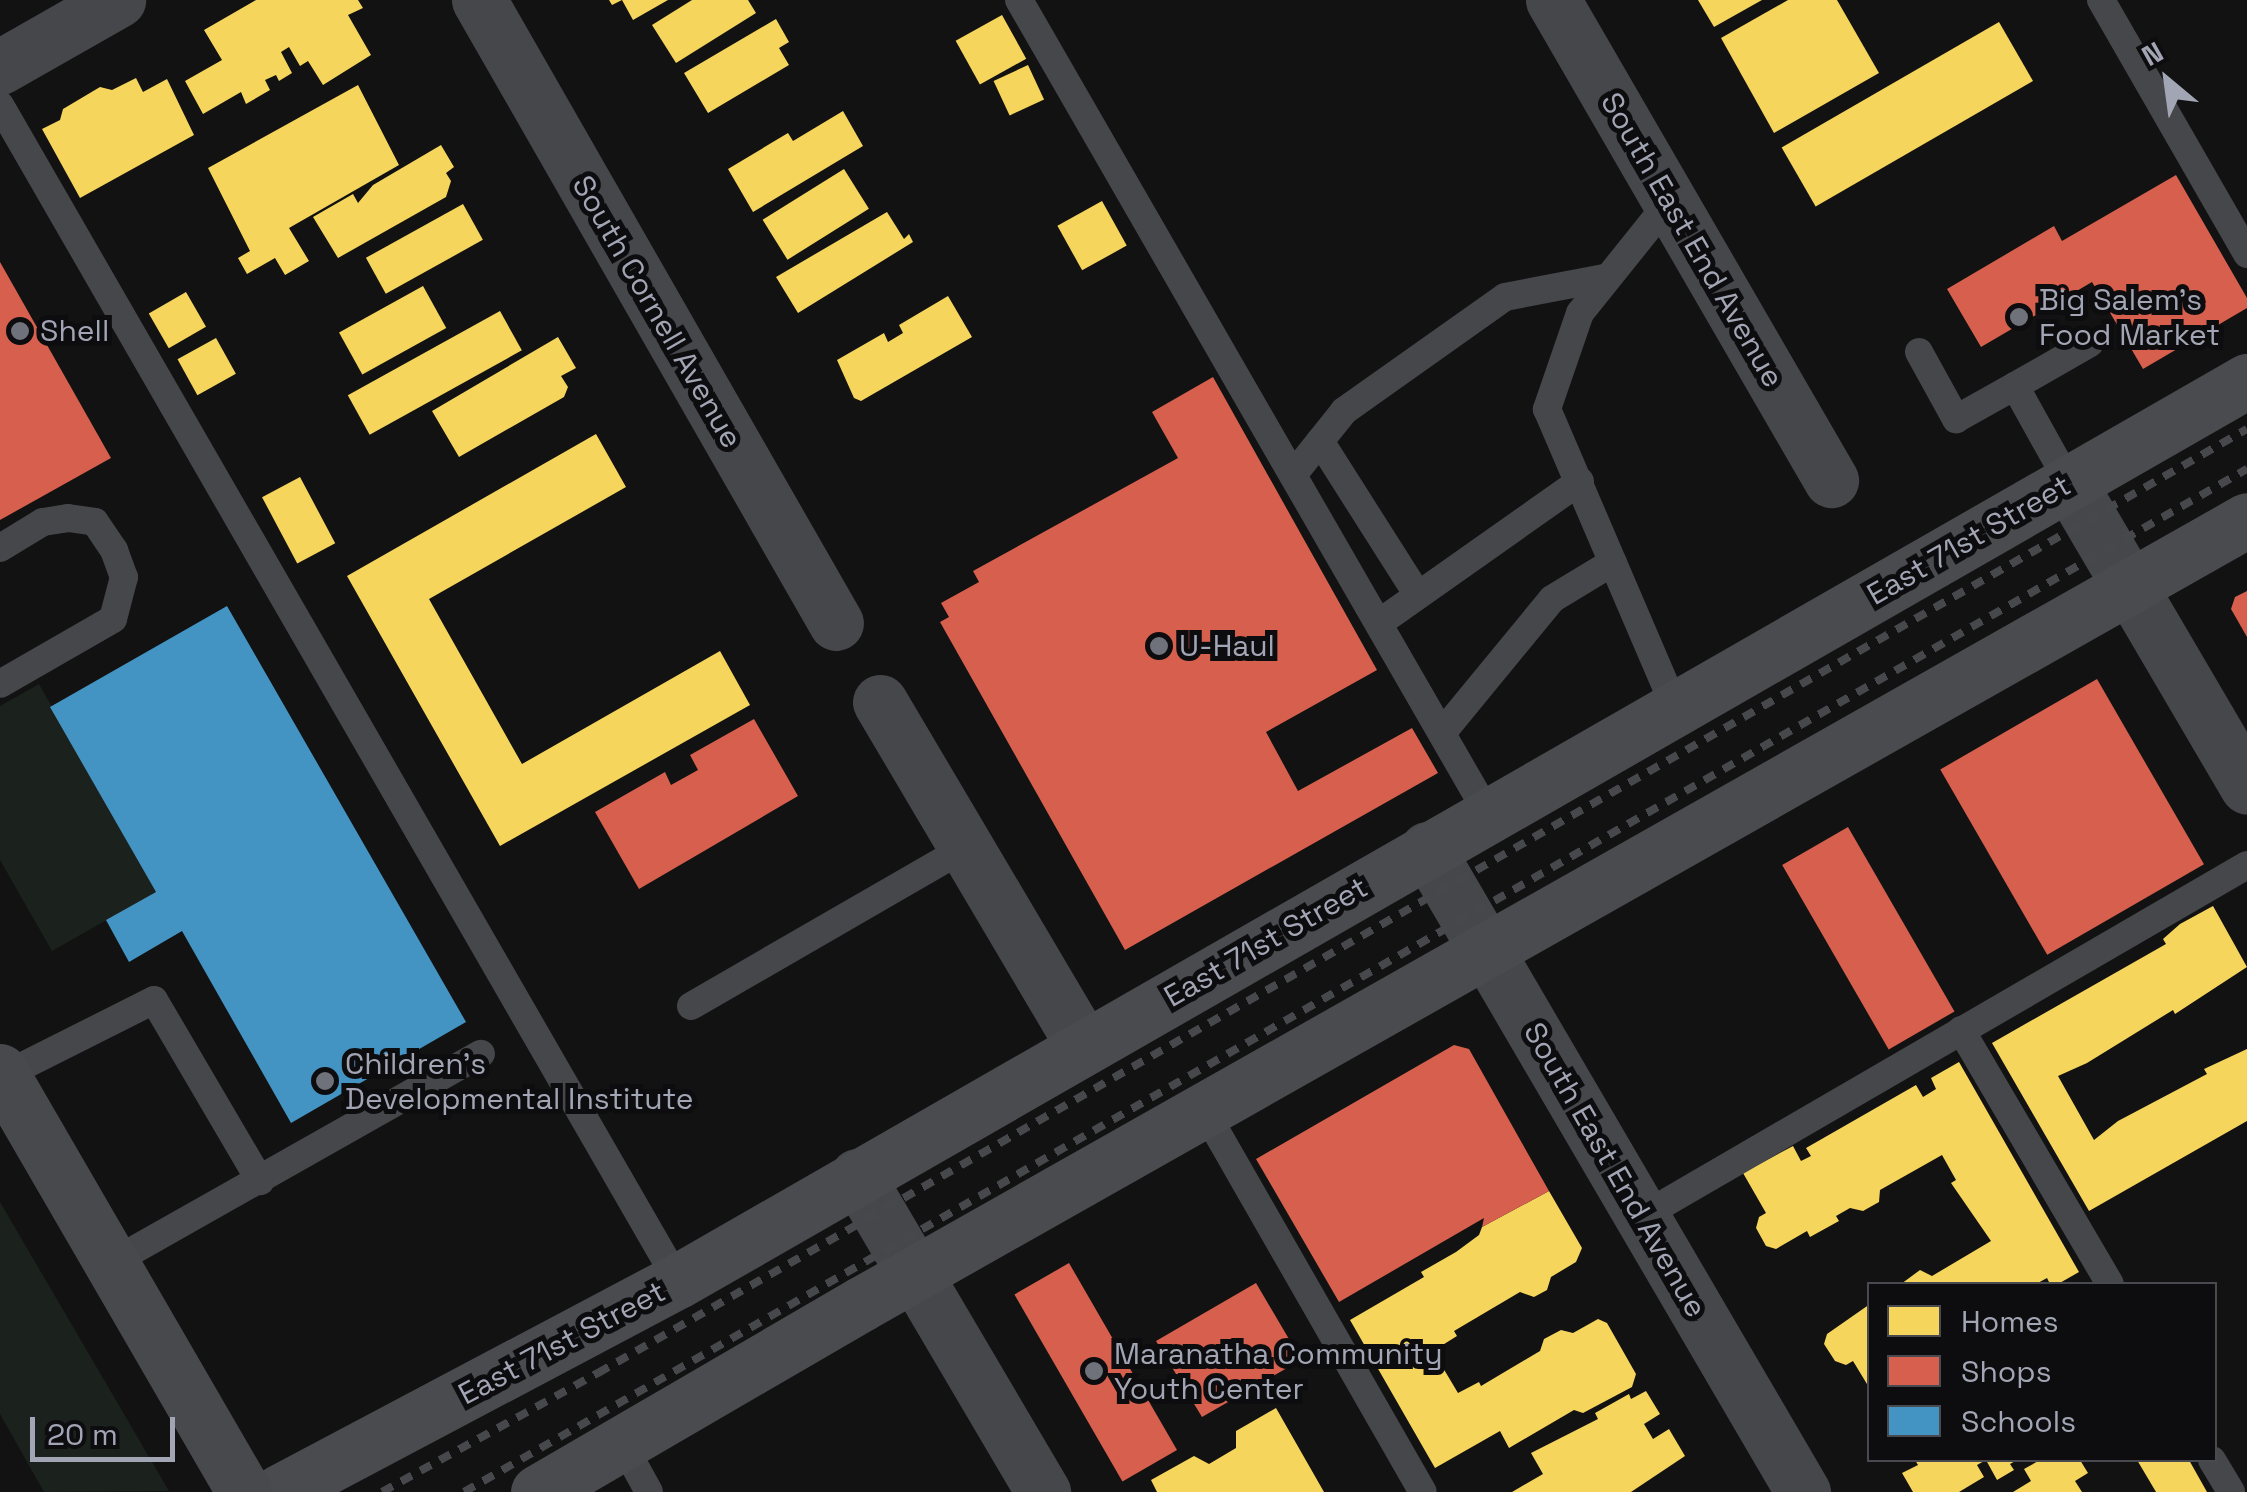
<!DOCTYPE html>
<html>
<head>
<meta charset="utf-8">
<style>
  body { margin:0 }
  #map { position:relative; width:2247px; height:1492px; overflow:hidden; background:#121212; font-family:"Space Grotesk",sans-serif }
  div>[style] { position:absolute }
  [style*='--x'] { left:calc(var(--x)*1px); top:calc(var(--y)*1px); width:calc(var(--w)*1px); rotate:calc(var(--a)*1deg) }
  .green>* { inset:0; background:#1b211c }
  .homes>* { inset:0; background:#f6d55c; transform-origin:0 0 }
  .shops>* { inset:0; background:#d6604d; transform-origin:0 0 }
  .schools>* { inset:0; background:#4393c3 }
  .service>* { height:28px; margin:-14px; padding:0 14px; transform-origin:14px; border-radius:14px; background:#46474b }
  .minor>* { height:55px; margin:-27.5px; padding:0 27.5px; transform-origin:27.5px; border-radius:27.5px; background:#46474b }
  .secondary>* { height:55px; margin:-27.5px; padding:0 27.5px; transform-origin:27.5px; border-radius:27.5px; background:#4a4b4f }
  .trunk>* { height:55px; margin:-27.5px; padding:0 27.5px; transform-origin:27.5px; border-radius:27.5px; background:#48494c }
  .rail>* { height:8px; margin-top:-4px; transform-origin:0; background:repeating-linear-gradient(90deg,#46484b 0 12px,transparent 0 22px) }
  .dots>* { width:28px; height:28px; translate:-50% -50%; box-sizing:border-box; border:5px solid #0d0c0e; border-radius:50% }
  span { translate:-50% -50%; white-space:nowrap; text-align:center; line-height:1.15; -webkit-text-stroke:10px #0d0c0e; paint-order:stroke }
  .street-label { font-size:30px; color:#a2a5b4 }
  .poi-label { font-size:30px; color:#a2a5b4 }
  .left { translate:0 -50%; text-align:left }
  .legend { position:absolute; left:1867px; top:1282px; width:350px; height:180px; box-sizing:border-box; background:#0d0c0e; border:2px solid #494950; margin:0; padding:12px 18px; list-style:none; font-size:30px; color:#a2a5b4 }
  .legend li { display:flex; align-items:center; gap:20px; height:50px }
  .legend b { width:50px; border:2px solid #494950 }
  .north { position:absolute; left:2117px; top:30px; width:100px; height:100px; -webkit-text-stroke:8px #0d0c0e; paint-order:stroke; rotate:331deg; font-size:28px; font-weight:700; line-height:40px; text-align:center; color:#a2a5b4 }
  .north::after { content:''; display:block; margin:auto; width:35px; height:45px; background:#a2a5b4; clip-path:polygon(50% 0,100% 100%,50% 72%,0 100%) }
  .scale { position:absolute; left:30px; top:1417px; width:145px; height:45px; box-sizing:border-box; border:5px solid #a2a5b4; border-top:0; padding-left:12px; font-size:30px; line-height:35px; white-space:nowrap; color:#a2a5b4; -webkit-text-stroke:8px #0d0c0e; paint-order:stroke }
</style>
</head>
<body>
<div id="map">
  <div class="green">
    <div style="clip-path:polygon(39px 684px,156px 892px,52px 951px,0 860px,0 706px)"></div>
    <div style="clip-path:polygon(0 1202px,169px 1491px,44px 1492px,0 1414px)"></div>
  </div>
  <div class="homes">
    <div style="clip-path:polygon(256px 0,358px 0,363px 8px,348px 15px,371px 55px,323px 85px,308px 61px,300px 66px,289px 47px,281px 52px,292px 73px,279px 81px,276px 75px,265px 80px,270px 90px,246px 104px,241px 92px,203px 114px,185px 81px,222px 60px,204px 30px)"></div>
    <div style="clip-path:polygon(609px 0,668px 0,633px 20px,622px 0,612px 5px)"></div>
    <div style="clip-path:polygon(692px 0,748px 0,756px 13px,676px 63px,652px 25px)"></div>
    <div style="clip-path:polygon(1698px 0,1762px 0,1714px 27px)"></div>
    <div style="clip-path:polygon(1788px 0,1837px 0,1879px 73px,1774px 133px,1721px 38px)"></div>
    <div style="left:1002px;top:15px;width:50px;height:53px;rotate:61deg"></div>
    <div style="clip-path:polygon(776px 19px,789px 42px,779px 48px,789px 65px,708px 113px,684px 73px)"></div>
    <div style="left:1999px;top:22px;width:68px;height:251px;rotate:60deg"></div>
    <div style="left:1028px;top:65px;width:38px;height:38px;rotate:65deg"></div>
    <div style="clip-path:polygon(136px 78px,143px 92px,167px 79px,194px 135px,80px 198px,42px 129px,60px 120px,63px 109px,100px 87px,112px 90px)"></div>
    <div style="clip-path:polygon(358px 85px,399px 165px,289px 228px,309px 261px,285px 275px,275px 258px,247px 274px,238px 258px,250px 251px,208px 168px)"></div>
    <div style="clip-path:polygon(843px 111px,863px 146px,753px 212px,728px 169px,788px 133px,793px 141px)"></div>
    <div style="clip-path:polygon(441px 145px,454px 167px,446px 173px,451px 181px,446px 197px,338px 258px,313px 217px,353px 194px,358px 203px,373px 185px)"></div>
    <div style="left:844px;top:169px;width:47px;height:96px;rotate:58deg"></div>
    <div style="left:1102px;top:201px;width:51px;height:51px;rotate:61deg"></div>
    <div style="left:463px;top:204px;width:41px;height:111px;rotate:61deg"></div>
    <div style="clip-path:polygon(887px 212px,904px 239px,909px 234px,913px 242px,798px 313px,776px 277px)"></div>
    <div style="left:423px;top:286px;width:48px;height:96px;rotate:61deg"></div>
    <div style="left:186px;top:292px;width:40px;height:43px;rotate:60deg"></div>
    <div style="clip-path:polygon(948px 296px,972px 337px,861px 401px,854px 398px,837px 360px,884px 333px,888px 342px,903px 333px,899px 325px)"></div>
    <div style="left:500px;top:311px;width:45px;height:174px;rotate:61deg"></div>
    <div style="clip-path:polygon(558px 337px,576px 368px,561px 376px,568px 387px,564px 397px,459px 457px,432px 411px)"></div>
    <div style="left:216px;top:338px;width:41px;height:44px;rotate:61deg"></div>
    <div style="clip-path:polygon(596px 434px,626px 487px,429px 599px,522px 764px,720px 651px,750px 705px,500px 846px,347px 576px)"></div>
    <div style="left:300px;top:477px;width:75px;height:43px;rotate:62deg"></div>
    <div style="clip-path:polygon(2213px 906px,2247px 967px,2175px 1014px,2173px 1010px,2087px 1063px,2058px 1076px,2094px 1140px,2118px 1121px,2207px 1074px,2204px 1069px,2247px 1049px,2247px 1121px,2089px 1211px,1992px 1043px,2166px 944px,2163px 939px,2180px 924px)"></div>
    <div style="clip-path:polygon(1959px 1062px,2079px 1272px,2058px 1284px,2050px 1284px,2047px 1278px,2036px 1284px,1901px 1284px,1920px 1270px,1932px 1276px,1991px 1241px,1951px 1183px,1956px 1180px,1942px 1155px,1880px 1190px,1879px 1202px,1863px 1211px,1850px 1208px,1836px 1216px,1839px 1221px,1810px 1237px,1807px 1231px,1776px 1249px,1766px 1246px,1756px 1228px,1759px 1217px,1766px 1213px,1743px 1173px,1793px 1146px,1801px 1161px,1811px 1156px,1806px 1148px,1916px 1085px,1923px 1097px,1936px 1089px,1931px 1078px)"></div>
    <div style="clip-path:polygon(1549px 1191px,1582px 1248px,1576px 1262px,1551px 1277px,1547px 1290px,1534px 1297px,1520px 1292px,1454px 1331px,1457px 1336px,1433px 1351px,1458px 1393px,1479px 1382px,1481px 1386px,1540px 1351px,1544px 1339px,1561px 1330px,1573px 1333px,1598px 1319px,1607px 1323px,1636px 1374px,1632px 1387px,1583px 1413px,1574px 1410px,1509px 1448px,1500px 1431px,1435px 1468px,1350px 1320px,1424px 1277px,1421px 1272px,1456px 1252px,1479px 1235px,1482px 1227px)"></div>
    <div style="clip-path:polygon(1870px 1304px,1870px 1389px,1853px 1361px,1846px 1365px,1835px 1361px,1824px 1344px,1827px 1334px)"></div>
    <div style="clip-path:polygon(1646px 1391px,1660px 1414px,1644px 1424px,1653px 1439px,1669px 1429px,1685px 1456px,1631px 1492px,1512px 1492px,1543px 1474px,1531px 1453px,1598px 1419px,1595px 1413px,1629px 1394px,1631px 1399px)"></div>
    <div style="clip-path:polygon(1276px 1408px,1324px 1492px,1157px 1492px,1151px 1480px,1194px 1456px,1209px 1464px,1236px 1448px,1236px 1431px)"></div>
    <div style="clip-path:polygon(1915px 1460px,2017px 1460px,2010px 1464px,2014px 1470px,1997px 1480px,1986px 1460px,1977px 1465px,1984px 1477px,1959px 1492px,1913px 1492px,1902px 1473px,1918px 1465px)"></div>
    <div style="clip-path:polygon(2040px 1460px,2080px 1460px,2088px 1473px,2075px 1481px,2082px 1492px,2013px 1492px,2031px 1481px,2024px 1469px)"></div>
    <div style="clip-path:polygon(2137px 1460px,2189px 1460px,2207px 1492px,2156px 1492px)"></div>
  </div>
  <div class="shops">
    <div style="clip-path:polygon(2176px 175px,2247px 298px,2247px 308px,2143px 369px,2092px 282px,1981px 347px,1947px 289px,2054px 226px,2062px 241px)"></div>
    <div style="clip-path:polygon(0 262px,111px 458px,0 520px)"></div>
    <div style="clip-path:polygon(1213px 377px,1377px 670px,1266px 732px,1298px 791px,1412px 728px,1438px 773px,1125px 950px,940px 622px,949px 617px,941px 603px,979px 582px,973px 571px,1178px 458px,1152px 412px)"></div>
    <div style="clip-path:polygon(2247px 591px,2247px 637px,2231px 609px,2235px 597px)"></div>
    <div style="left:2097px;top:679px;width:214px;height:181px;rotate:60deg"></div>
    <div style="clip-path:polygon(754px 719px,798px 796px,639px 889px,595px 812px,665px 772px,671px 785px,698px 770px,690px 755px)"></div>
    <div style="left:1848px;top:827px;width:213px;height:76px;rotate:60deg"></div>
    <div style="clip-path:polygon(1454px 1045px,1469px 1049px,1549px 1191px,1482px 1227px,1484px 1218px,1339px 1302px,1256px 1159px)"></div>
    <div style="left:1069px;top:1263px;width:216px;height:63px;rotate:60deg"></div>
    <div style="clip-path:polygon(1256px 1283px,1296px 1351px,1294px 1364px,1202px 1417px,1156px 1341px)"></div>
  </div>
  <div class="schools">
    <div style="clip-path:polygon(227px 606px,466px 1022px,291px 1123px,182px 931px,129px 962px,106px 920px,156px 892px,50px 707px)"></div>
  </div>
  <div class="service">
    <div style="--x:1019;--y:0;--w:939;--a:60.05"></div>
    <div style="--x:2101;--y:0;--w:293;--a:60.1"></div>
    <div style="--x:0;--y:105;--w:1357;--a:60.04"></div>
    <div style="--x:1669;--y:202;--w:142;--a:128.7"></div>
    <div style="--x:1580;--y:313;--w:102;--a:109"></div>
    <div style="--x:1547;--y:409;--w:327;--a:66.8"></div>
    <div style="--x:1919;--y:352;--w:77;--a:61.1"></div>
    <div style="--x:1956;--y:419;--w:68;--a:-29.2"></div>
    <div style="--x:1320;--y:441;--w:181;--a:57.6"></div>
    <div style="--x:1293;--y:475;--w:82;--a:-51.4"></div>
    <div style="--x:1344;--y:411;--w:197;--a:-35.3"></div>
    <div style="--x:1505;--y:297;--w:101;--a:-10.9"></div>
    <div style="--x:2069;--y:483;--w:111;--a:-119.1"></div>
    <div style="--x:2015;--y:386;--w:86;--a:-29.8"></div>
    <div style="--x:0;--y:548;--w:50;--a:-31.2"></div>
    <div style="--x:43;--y:522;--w:25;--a:-9"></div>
    <div style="--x:68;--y:518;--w:27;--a:8"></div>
    <div style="--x:95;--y:522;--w:34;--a:56"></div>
    <div style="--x:114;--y:550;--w:29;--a:70"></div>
    <div style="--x:124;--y:577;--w:43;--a:104.7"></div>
    <div style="--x:113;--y:619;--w:130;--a:150.1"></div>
    <div style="--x:1379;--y:623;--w:246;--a:-35.2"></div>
    <div style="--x:1442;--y:733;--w:173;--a:-50.6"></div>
    <div style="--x:1552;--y:599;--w:71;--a:-31.2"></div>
    <div style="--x:691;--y:1006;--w:318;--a:-30"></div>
    <div style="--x:1961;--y:1030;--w:294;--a:59.6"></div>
    <div style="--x:3;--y:1076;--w:169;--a:-26.7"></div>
    <div style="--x:154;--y:1000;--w:210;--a:59.6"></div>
    <div style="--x:1204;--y:1110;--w:440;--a:60.2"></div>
    <div style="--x:1641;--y:1217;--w:701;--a:-30.15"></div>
    <div style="--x:111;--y:1263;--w:425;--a:-29.5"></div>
    <div style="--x:621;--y:1441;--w:58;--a:61.2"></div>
    <div style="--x:2212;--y:1460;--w:37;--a:59"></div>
  </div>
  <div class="minor">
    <div style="--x:479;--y:0;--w:718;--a:60.19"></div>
    <div style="--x:1553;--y:0;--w:555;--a:59.92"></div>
    <div style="--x:0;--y:67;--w:136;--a:-29.6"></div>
    <div style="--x:2069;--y:483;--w:352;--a:59.6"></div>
    <div style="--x:880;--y:702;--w:401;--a:59.4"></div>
    <div style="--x:1427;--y:849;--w:745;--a:59.68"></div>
    <div style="--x:857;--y:1176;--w:367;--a:59.5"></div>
  </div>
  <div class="secondary">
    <div style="--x:279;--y:1492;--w:451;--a:-27.9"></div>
    <div style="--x:678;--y:1281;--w:1809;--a:-29.84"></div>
    <div style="--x:538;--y:1492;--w:374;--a:-30.2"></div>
    <div style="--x:861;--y:1304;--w:1592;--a:-29.49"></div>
  </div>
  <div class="trunk">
    <div style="--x:0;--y:1071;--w:487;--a:59.9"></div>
  </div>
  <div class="rail">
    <div style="--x:382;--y:1492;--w:247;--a:-28.9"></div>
    <div style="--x:598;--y:1373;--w:1900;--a:-29.79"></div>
    <div style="--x:464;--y:1492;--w:2056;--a:-29.85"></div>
  </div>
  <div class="dots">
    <div style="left:2019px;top:317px;background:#70727b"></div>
    <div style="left:20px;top:331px;background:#70727b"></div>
    <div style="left:1159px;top:646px;background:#70727b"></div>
    <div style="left:325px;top:1081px;background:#70727b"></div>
    <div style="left:1094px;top:1371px;background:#70727b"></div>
  </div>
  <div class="street-label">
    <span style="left:1692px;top:240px;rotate:60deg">South East End Avenue</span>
    <span style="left:657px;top:312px;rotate:60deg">South Cornell Avenue</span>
    <span style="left:1969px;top:540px;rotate:-30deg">East 71st Street</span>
    <span style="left:1266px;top:942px;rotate:-30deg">East 71st Street</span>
    <span style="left:1615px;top:1170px;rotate:60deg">South East End Avenue</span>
    <span style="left:562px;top:1343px;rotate:-28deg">East 71st Street</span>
  </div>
  <div class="poi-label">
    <span class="left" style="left:2039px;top:317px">Big Salem's<br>Food Market</span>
    <span class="left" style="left:40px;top:331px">Shell</span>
    <span class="left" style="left:1179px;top:646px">U-Haul</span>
    <span class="left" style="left:345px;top:1081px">Children's<br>Developmental Institute</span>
    <span class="left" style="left:1114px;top:1371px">Maranatha Community<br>Youth Center</span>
  </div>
  <ul class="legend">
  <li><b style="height:28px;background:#f6d55c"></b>Homes</li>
  <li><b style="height:28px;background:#d6604d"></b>Shops</li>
  <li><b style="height:28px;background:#4393c3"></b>Schools</li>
  </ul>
  <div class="north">N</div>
  <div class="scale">20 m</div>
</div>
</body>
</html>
